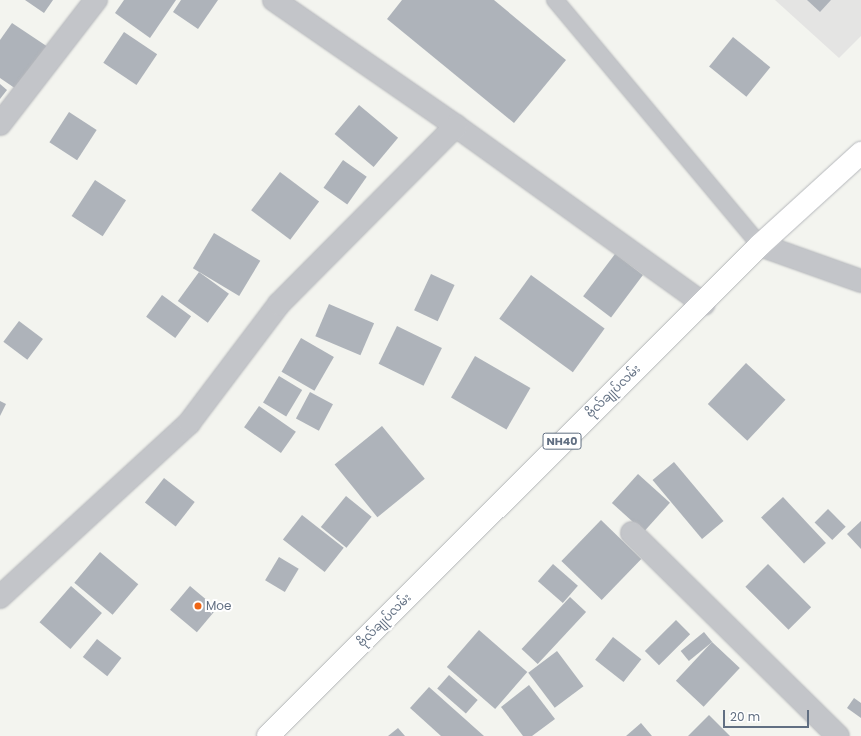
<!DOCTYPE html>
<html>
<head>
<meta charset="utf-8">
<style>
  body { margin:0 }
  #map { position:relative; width:861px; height:736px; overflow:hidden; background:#f3f4ef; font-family:Poppins,"Noto Sans Myanmar",sans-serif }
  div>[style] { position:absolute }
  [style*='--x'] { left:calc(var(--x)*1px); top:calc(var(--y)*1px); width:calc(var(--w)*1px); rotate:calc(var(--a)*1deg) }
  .built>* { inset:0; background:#e4e4e3 }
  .building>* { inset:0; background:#aeb3ba; transform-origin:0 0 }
  .roads { filter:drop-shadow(0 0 1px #b5b7bb) drop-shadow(0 0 1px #b5b7bb) }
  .lane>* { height:16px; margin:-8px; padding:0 8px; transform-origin:8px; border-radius:8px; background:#c3c5c9 }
  .street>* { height:22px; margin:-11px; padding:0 11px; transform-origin:11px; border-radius:11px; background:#c3c5c9 }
  .highway>* { height:22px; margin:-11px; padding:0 11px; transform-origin:11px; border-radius:11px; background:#fff }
  .dots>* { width:11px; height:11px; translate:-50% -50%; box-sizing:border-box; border:2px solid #fff; border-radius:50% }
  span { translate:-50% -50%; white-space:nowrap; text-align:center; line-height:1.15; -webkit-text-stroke:4px #fff; paint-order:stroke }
  .shield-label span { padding:1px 3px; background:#fff; border:1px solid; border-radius:3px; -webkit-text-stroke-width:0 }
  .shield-label { font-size:11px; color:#616f82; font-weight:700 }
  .street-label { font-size:12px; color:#616f82 }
  .poi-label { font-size:12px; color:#616f82 }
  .left { translate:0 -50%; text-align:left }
  .scale { position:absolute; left:723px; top:710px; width:86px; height:18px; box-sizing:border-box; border:2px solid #616f82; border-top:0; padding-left:5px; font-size:12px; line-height:14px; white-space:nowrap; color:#616f82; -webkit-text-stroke:3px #fff; paint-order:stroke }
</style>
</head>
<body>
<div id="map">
  <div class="built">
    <div style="clip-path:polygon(775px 0,861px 0,861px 36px,839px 58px)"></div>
  </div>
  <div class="building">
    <div style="clip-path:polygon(25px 0,53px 0,44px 13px)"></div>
    <div style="clip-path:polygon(124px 0,176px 0,150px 38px,115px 13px)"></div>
    <div style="clip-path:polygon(181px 0,218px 0,198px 29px,173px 12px)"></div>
    <div style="clip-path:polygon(402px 0,494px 0,566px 60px,514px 123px,387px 19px)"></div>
    <div style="clip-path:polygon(807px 0,831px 0,820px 12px)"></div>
    <div style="clip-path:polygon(12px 23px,48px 47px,19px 91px,0 78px,0 40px)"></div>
    <div style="left:124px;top:32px;width:40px;height:37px;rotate:34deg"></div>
    <div style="left:733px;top:37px;width:48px;height:38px;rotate:39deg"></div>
    <div style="clip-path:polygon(0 84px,7px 90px,0 99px)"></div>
    <div style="left:359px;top:105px;width:51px;height:38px;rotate:40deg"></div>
    <div style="left:69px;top:112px;width:33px;height:36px;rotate:33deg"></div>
    <div style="left:343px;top:160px;width:29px;height:34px;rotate:35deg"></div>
    <div style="left:280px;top:172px;width:49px;height:48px;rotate:37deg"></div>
    <div style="left:95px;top:180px;width:37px;height:43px;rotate:33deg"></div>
    <div style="left:214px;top:233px;width:54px;height:41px;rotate:31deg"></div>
    <div style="left:615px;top:254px;width:35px;height:53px;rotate:37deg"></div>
    <div style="left:199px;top:272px;width:37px;height:36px;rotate:36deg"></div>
    <div style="left:431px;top:274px;width:26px;height:40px;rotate:25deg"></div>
    <div style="left:531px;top:275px;width:91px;height:54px;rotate:36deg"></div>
    <div style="left:162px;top:295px;width:36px;height:27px;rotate:36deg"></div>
    <div style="left:329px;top:304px;width:49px;height:35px;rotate:23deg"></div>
    <div style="left:19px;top:321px;width:30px;height:26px;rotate:37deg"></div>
    <div style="left:397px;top:326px;width:50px;height:42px;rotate:26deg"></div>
    <div style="left:301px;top:338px;width:38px;height:39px;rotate:30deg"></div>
    <div style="left:475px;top:356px;width:64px;height:48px;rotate:30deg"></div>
    <div style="left:746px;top:363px;width:54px;height:56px;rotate:43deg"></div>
    <div style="left:279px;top:376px;width:27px;height:31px;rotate:31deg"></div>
    <div style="left:310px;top:392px;width:26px;height:30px;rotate:28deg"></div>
    <div style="clip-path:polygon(0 401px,6px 404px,0 416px)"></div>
    <div style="left:259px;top:406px;width:45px;height:26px;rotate:35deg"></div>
    <div style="left:382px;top:426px;width:68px;height:61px;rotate:51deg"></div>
    <div style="left:674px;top:462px;width:77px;height:28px;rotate:50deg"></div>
    <div style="left:638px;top:474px;width:43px;height:39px;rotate:42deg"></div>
    <div style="left:164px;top:478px;width:39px;height:31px;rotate:38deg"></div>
    <div style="left:346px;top:496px;width:33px;height:40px;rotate:39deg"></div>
    <div style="left:783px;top:497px;width:63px;height:30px;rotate:47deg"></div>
    <div style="left:828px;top:509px;width:25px;height:19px;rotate:45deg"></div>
    <div style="left:302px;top:515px;width:53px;height:31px;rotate:38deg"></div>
    <div style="left:601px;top:520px;width:56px;height:57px;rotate:44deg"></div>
    <div style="clip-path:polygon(861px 521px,861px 549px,847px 534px)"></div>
    <div style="left:100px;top:552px;width:50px;height:40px;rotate:40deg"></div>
    <div style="left:279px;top:557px;width:23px;height:27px;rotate:31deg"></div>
    <div style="left:553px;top:564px;width:33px;height:23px;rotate:41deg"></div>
    <div style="left:768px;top:564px;width:61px;height:32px;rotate:45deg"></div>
    <div style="left:71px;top:586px;width:41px;height:48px;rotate:41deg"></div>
    <div style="left:190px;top:586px;width:35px;height:31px;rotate:40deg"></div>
    <div style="left:570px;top:597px;width:22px;height:71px;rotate:43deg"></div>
    <div style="left:676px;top:620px;width:20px;height:44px;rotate:45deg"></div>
    <div style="left:479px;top:630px;width:64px;height:49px;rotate:41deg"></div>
    <div style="left:704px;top:632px;width:13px;height:30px;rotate:51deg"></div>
    <div style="left:613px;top:637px;width:36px;height:29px;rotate:38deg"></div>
    <div style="left:97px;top:639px;width:31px;height:23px;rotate:38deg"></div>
    <div style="left:712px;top:642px;width:38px;height:53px;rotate:43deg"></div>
    <div style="left:557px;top:651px;width:44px;height:36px;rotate:53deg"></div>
    <div style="left:449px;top:675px;width:38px;height:18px;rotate:41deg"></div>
    <div style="clip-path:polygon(529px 685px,555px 719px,532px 736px,523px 736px,501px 707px)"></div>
    <div style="clip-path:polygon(429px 687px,484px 736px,441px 736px,410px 708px)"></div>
    <div style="clip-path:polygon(854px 698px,861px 703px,861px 718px,847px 708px)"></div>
    <div style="clip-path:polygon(709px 715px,730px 736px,688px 736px)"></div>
    <div style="clip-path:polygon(641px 723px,652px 736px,626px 736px)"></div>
    <div style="clip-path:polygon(398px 728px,405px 736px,388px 736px)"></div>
  </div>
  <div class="roads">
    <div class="lane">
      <div style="--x:555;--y:0;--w:319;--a:50.1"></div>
    </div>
    <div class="street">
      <div style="--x:274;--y:0;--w:221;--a:34.7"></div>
      <div style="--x:456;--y:126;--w:305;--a:35.7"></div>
      <div style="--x:0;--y:124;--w:157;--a:-52.3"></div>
      <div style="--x:760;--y:245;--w:107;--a:19.6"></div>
      <div style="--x:632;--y:533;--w:289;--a:44.6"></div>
      <div style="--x:0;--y:597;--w:257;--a:-42.6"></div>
      <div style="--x:189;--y:423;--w:149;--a:-52.9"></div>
      <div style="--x:279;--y:304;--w:251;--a:-45.2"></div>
    </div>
    <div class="highway">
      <div style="--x:268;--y:736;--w:695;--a:-44.94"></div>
      <div style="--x:760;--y:245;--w:137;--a:-42.3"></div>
    </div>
  </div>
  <div class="dots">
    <div style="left:198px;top:606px;background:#ee6515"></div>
  </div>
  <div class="shield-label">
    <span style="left:562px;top:441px">NH40</span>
  </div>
  <div class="street-label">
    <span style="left:613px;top:391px;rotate:-44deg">ဗိုလ်ချုပ်လမ်း</span>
    <span style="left:384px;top:620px;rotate:-45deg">ဗိုလ်ချုပ်လမ်း</span>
  </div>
  <div class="poi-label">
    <span class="left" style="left:206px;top:606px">Moe</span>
  </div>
  <div class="scale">20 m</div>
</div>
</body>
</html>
